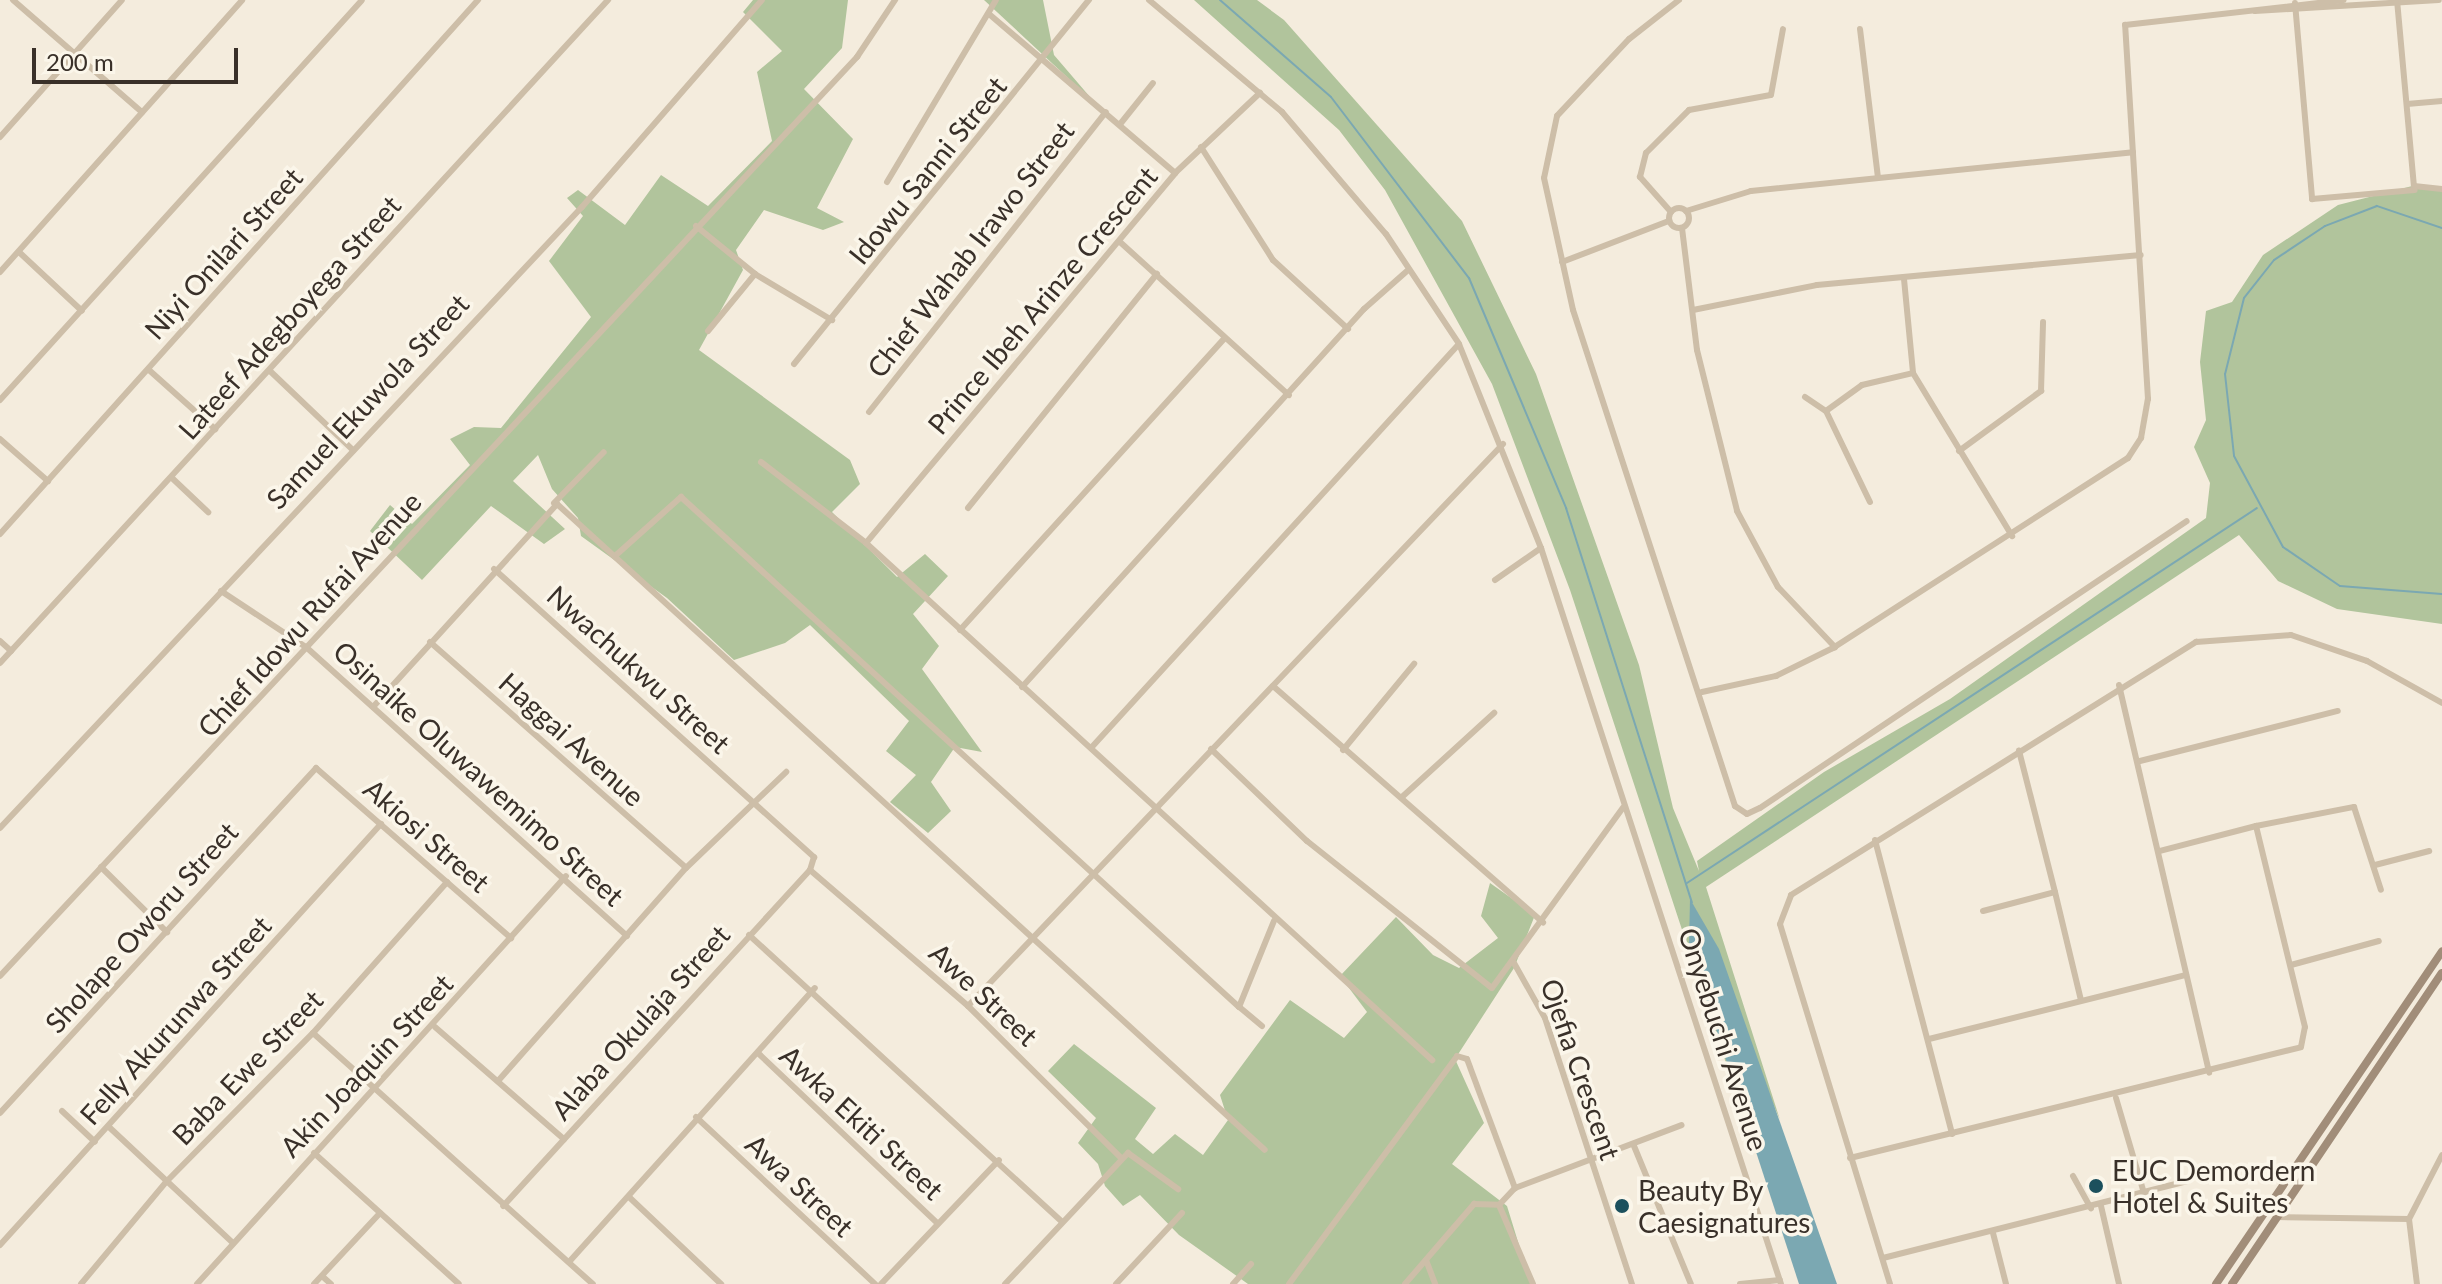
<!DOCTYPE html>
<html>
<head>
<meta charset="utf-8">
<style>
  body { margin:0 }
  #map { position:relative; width:2442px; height:1284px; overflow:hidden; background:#f4ecdd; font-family:Lato,sans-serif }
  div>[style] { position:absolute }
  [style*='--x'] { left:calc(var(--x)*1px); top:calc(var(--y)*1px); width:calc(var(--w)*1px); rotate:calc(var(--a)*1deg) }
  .green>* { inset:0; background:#b1c49c }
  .water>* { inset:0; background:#7ba8b2 }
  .stream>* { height:2px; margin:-1px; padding:0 1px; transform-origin:1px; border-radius:1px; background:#7ba8b2 }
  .street>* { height:6px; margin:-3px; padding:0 3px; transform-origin:3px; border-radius:3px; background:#cdbea8 }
  .street>.ring { margin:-3px; padding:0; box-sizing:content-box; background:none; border:6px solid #cdbea8; border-radius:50% }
  .secondary>* { height:8px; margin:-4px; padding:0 4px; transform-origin:4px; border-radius:4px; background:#a18d79 }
  .dots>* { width:22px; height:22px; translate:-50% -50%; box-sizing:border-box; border:4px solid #fbf6ea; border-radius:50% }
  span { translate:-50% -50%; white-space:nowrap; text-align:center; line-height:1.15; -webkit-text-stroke:7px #fbf6ea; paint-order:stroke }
  .street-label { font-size:28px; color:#393029 }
  .poi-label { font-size:28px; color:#393029 }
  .left { translate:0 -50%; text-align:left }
  .scale { position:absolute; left:32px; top:48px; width:206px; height:36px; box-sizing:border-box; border:4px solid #393029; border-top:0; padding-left:10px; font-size:24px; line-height:28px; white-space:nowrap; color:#393029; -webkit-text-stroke:6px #fbf6ea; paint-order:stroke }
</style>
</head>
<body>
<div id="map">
  <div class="green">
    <div style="clip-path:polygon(753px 0,848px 0,842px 48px,804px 89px,853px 139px,817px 208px,844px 222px,823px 230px,764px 210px,736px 250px,743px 270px,699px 350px,850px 460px,860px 484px,832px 512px,897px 577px,925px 554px,948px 576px,913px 614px,939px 646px,922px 669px,982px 752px,955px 747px,931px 782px,951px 811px,928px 833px,890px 802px,916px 775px,886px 751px,909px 721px,810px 625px,785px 643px,734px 660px,667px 598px,581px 536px,578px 518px,552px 489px,538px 455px,513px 481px,565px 529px,544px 544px,491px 506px,422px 580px,370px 531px,390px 505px,412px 524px,470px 465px,450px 439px,474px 427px,501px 428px,591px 317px,549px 261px,583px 216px,567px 198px,578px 190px,625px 225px,661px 175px,708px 206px,772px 141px,757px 72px,782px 51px,743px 12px)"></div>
    <div style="clip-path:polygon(984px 0,1043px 0,1054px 55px,1096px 104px)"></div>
    <div style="clip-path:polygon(1194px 0,1257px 0,1284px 20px,1462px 221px,1536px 374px,1639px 665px,1673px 808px,1699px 871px,1697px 861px,1824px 772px,1950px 699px,2206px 518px,2210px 483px,2194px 447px,2206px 420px,2200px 362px,2206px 311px,2232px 302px,2263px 255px,2338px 205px,2420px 184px,2442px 190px,2442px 624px,2337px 609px,2278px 581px,2239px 535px,1706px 887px,1780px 1120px,1744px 1036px,1731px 1068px,1750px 1136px,1570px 590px,1492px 384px,1385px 190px,1339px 130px)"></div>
    <div style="clip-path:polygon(1490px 883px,1535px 915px,1514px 968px,1455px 1059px,1484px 1123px,1452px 1164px,1507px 1206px,1531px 1284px,1248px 1284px,1179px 1235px,1140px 1195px,1123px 1206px,1105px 1186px,1098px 1164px,1078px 1143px,1096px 1118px,1048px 1071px,1074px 1044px,1156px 1108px,1135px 1139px,1153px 1154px,1175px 1134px,1203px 1155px,1228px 1120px,1220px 1095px,1290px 1000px,1344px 1038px,1367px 1012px,1340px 976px,1396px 917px,1433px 955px,1459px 968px,1498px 938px,1481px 916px)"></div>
  </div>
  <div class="water">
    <div style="clip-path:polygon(1690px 899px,1719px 949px,1837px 1284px,1799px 1284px,1689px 946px)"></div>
  </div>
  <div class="stream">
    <div style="--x:1220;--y:0;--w:147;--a:41.1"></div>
    <div style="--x:1331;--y:97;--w:228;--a:52.7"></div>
    <div style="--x:1469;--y:278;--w:250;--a:67.1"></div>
    <div style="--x:1566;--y:508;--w:414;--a:72.3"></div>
    <div style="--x:2442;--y:228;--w:69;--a:-161.3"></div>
    <div style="--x:2377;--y:206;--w:56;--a:159"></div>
    <div style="--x:2325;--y:226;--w:61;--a:146.3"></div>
    <div style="--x:2274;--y:260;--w:48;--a:128.3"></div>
    <div style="--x:2244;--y:298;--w:78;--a:104"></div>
    <div style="--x:2225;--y:374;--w:82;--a:83.7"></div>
    <div style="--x:2234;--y:456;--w:103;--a:61.7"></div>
    <div style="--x:2283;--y:547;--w:69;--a:34.4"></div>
    <div style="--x:2340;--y:586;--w:102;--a:4.5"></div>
    <div style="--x:1687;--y:883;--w:682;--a:-33.34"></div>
  </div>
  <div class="street">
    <div style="--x:13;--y:0;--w:171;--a:41"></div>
    <div style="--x:1149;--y:0;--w:174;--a:40.1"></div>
    <div style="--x:1282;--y:112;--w:160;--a:49.6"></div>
    <div style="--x:1386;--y:234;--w:132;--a:56.4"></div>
    <div style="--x:1459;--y:344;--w:220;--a:68.1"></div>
    <div style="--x:1541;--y:548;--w:774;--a:71.94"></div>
    <div style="--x:1679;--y:0;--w:63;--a:142"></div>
    <div style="--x:1629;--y:39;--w:105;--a:133.1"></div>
    <div style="--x:1557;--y:116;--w:63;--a:101.8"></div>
    <div style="--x:1544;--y:178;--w:135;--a:77.6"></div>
    <div style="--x:1573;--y:310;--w:522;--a:71.91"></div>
    <div style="--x:1735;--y:806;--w:14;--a:34"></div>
    <div style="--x:1747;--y:814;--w:14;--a:-25"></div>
    <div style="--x:1760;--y:808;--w:514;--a:-33.91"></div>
    <div style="--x:2397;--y:0;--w:187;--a:84.8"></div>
    <div style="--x:2414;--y:186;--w:28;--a:6"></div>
    <div style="--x:2295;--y:3;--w:197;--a:85"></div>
    <div style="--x:2312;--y:199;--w:103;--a:-5"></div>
    <div style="--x:2255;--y:11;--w:184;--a:-3.4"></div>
    <div style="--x:989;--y:14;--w:245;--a:40.5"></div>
    <div style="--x:1860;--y:29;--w:149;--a:83.1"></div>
    <div style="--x:2407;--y:104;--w:35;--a:-5"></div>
    <div style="--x:1121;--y:123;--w:51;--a:-51.3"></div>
    <div style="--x:0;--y:137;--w:183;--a:-48.3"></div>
    <div style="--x:1201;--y:147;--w:134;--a:57.5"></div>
    <div style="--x:1273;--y:260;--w:102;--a:42.6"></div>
    <div style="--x:887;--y:182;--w:212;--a:-59.1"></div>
    <div class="ring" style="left:1669px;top:208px;width:14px;height:14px"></div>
    <div style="--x:1686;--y:211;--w:68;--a:-17.1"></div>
    <div style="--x:1751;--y:191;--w:384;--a:-5.8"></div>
    <div style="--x:1671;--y:212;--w:47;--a:-131.5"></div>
    <div style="--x:1640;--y:177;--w:25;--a:-76"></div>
    <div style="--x:1646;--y:153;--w:61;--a:-45"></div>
    <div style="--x:1689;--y:110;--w:83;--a:-10.4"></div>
    <div style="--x:1771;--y:95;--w:67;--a:-79.7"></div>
    <div style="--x:696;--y:226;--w:76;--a:39.1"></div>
    <div style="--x:755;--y:274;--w:90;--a:30.9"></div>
    <div style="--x:1682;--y:228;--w:123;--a:83"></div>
    <div style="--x:1697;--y:350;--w:166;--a:76"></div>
    <div style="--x:1737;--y:511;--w:86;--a:61.7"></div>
    <div style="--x:1778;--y:587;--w:83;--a:46.5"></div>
    <div style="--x:1120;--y:242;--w:228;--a:42.2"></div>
    <div style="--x:19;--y:252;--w:86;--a:43.1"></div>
    <div style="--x:1562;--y:262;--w:115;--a:-21"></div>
    <div style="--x:0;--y:272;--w:364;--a:-48.3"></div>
    <div style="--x:1904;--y:279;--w:94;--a:84.5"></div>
    <div style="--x:1913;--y:373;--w:191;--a:58.7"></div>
    <div style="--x:1693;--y:310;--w:126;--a:-11.4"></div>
    <div style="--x:1817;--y:285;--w:325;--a:-5.3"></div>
    <div style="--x:708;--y:331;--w:74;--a:-50.5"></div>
    <div style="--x:794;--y:364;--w:469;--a:-51"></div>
    <div style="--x:149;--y:370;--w:89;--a:41.8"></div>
    <div style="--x:270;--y:371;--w:115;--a:43.6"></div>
    <div style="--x:1805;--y:397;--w:25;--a:34"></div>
    <div style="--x:1826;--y:411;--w:101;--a:64.2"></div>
    <div style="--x:0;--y:400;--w:539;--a:-47.85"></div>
    <div style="--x:1826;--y:411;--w:44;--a:-35.8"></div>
    <div style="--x:1862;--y:385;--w:52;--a:-13.2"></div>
    <div style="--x:869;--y:412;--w:382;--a:-51.7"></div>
    <div style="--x:0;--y:439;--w:64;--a:41.2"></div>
    <div style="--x:1959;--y:451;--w:102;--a:-36.2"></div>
    <div style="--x:2041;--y:391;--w:69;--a:-88.3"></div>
    <div style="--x:761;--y:462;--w:133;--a:37.6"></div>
    <div style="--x:866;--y:543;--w:767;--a:42.41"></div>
    <div style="--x:172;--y:478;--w:50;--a:43.4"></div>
    <div style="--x:554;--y:503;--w:71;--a:-45.6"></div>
    <div style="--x:968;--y:508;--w:301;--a:-51.1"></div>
    <div style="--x:0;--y:534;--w:717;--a:-48.17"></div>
    <div style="--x:866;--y:543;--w:482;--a:-50.1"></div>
    <div style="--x:1175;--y:173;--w:117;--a:-43.3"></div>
    <div style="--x:615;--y:556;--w:89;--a:-41.8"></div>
    <div style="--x:681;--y:497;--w:756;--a:42.43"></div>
    <div style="--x:494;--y:569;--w:431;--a:42"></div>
    <div style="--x:814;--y:857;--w:14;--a:107"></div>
    <div style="--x:810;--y:870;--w:455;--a:132.4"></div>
    <div style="--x:1495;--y:580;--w:56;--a:-34.8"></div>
    <div style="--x:221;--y:591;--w:102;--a:33.4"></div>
    <div style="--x:306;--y:647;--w:432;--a:42"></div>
    <div style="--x:960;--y:630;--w:394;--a:-47.8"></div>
    <div style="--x:0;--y:641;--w:15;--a:42"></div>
    <div style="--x:430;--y:642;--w:341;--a:41.4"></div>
    <div style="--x:0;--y:663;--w:900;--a:-47.48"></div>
    <div style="--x:2119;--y:685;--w:398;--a:76.9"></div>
    <div style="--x:1273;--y:686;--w:359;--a:41.2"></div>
    <div style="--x:1022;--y:687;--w:510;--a:-47.86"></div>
    <div style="--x:1364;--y:309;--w:57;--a:-41.5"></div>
    <div style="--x:1702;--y:692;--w:76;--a:-12.2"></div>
    <div style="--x:1776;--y:676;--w:64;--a:-26.2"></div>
    <div style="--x:1833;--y:648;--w:351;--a:-32.8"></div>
    <div style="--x:2128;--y:458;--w:24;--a:-57"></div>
    <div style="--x:2141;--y:438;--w:40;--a:-80"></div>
    <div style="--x:2148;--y:399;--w:375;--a:-93.5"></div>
    <div style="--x:2125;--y:25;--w:220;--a:-6.5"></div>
    <div style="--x:373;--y:707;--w:274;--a:-47.8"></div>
    <div style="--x:557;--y:504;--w:958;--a:42.38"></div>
    <div style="--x:1091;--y:748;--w:546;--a:-47.67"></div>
    <div style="--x:1211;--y:749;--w:133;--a:43.8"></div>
    <div style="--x:1307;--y:841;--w:236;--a:38.5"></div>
    <div style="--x:1492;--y:988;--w:223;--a:-54"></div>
    <div style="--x:1343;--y:750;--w:112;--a:-50.5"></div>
    <div style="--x:2140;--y:761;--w:204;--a:-14.2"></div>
    <div style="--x:1402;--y:797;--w:125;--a:-42.4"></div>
    <div style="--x:2256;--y:826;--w:100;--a:-11"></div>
    <div style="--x:2354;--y:807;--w:87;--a:72"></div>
    <div style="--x:0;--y:828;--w:851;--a:-46.86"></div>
    <div style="--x:582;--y:207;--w:274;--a:-49"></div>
    <div style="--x:1875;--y:840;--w:304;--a:75.3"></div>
    <div style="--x:2375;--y:865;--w:56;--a:-14.5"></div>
    <div style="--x:101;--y:867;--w:93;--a:44.6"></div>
    <div style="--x:810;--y:870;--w:208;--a:40.7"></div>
    <div style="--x:968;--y:1006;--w:216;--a:44.8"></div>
    <div style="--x:2055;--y:892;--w:111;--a:76.5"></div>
    <div style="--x:1983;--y:911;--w:74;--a:-14.8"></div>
    <div style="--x:2055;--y:892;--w:146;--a:-104.3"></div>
    <div style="--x:749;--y:935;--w:423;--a:42.5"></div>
    <div style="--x:1514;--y:963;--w:63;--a:60.6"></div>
    <div style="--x:1545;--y:1018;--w:280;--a:71.9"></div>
    <div style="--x:2291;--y:965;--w:91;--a:-15.3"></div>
    <div style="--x:0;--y:976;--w:1257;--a:-47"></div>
    <div style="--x:857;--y:57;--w:69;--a:-56.3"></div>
    <div style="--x:968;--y:1006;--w:776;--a:-46.41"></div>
    <div style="--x:1262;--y:1026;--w:30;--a:-140"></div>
    <div style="--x:1239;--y:1007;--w:93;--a:-67.9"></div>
    <div style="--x:435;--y:1027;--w:171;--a:41"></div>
    <div style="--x:313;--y:1033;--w:376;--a:41.9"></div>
    <div style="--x:1929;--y:1039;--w:265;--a:-14"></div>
    <div style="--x:758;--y:1053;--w:245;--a:43.5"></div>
    <div style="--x:498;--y:1081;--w:284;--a:-48.6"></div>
    <div style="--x:686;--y:868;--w:139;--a:-43.8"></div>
    <div style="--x:2116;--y:1098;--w:99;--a:73.6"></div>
    <div style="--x:62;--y:1111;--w:45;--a:43.2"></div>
    <div style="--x:0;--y:1113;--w:468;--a:-47.5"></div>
    <div style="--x:316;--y:768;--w:259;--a:41.1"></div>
    <div style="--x:696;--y:1117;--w:245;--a:43"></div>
    <div style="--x:109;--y:1127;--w:170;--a:43.1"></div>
    <div style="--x:1634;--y:1146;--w:149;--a:67.6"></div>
    <div style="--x:314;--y:1153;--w:195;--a:42.1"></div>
    <div style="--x:1850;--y:1158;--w:464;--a:-13.8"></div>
    <div style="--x:2301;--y:1047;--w:20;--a:-79"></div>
    <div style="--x:2305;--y:1027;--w:207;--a:-103.7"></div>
    <div style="--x:2256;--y:826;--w:100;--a:165.5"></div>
    <div style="--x:2073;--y:1176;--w:37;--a:61"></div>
    <div style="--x:629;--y:1197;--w:127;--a:43.4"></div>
    <div style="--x:1499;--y:1205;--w:86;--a:66.7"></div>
    <div style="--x:2101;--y:1206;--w:80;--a:77"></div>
    <div style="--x:2277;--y:1217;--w:132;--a:0.9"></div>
    <div style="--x:2409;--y:1219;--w:72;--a:-62.7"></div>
    <div style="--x:2409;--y:1219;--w:65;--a:83"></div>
    <div style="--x:1993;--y:1233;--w:53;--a:75.7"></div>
    <div style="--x:0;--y:1245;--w:568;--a:-47.86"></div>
    <div style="--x:1883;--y:1258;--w:314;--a:-14.2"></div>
    <div style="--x:1426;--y:1260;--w:26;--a:69"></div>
    <div style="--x:569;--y:1262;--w:368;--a:-48.1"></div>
    <div style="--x:322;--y:1276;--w:12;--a:42"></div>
    <div style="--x:81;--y:1284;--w:133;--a:-50.2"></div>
    <div style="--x:166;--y:1182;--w:209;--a:-45.4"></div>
    <div style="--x:313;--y:1033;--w:202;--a:-48.4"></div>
    <div style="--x:197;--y:1284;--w:550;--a:-47.87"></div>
    <div style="--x:314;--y:1284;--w:97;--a:-47.1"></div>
    <div style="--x:881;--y:1284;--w:171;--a:-46.4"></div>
    <div style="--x:1005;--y:1284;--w:180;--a:-46.8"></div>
    <div style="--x:1128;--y:1153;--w:62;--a:35.8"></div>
    <div style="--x:1116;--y:1284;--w:97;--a:-47.1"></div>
    <div style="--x:1233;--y:1284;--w:27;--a:-48"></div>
    <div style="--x:1289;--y:1284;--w:283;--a:-53.6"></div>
    <div style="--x:1457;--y:1056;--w:10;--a:17"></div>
    <div style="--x:1467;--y:1059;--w:138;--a:69.6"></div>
    <div style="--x:1405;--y:1284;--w:106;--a:-49.2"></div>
    <div style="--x:1474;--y:1204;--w:25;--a:2"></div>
    <div style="--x:1499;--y:1205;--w:23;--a:-47"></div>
    <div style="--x:1515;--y:1188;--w:178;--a:-20.7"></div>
    <div style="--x:1740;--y:1284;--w:40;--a:-5.7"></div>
    <div style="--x:1890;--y:1284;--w:376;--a:-107"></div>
    <div style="--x:1780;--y:924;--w:31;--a:-69"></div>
    <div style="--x:1791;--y:895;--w:478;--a:-32"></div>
    <div style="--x:2196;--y:642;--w:95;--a:-4.2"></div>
    <div style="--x:2291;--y:635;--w:80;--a:18.9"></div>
    <div style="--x:2367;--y:661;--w:86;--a:29.2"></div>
  </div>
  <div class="secondary">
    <div style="--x:2216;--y:1284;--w:402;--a:-55.8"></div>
    <div style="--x:2232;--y:1284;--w:375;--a:-56"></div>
  </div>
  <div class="dots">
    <div style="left:2096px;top:1186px;background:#1c505d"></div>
    <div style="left:1622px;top:1206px;background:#1c505d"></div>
  </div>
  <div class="street-label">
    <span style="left:927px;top:170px;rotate:-51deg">Idowu Sanni Street</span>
    <span style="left:970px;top:249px;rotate:-52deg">Chief Wahab Irawo Street</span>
    <span style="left:223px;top:253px;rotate:-48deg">Niyi Onilari Street</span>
    <span style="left:1042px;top:300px;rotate:-50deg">Prince Ibeh Arinze Crescent</span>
    <span style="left:289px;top:317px;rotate:-48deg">Lateef Adegboyega Street</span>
    <span style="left:367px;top:401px;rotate:-47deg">Samuel Ekuwola Street</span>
    <span style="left:309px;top:614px;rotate:-48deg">Chief Idowu Rufai Avenue</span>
    <span style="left:639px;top:669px;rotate:42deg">Nwachukwu Street</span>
    <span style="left:572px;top:739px;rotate:42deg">Haggai Avenue</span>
    <span style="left:479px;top:773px;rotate:42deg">Osinaike Oluwawemimo Street</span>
    <span style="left:427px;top:835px;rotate:41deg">Akiosi Street</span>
    <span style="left:141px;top:927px;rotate:-48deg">Sholape Oworu Street</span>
    <span style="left:984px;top:994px;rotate:43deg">Awe Street</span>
    <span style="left:175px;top:1020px;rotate:-48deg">Felly Akurunwa Street</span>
    <span style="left:640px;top:1022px;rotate:-48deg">Alaba Okulaja Street</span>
    <span style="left:1724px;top:1039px;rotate:72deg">Onyebuchi Avenue</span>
    <span style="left:366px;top:1065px;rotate:-47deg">Akin Joaquin Street</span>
    <span style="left:247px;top:1067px;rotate:-46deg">Baba Ewe Street</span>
    <span style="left:1581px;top:1069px;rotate:71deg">Ojefia Crescent</span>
    <span style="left:862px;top:1122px;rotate:43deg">Awka Ekiti Street</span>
    <span style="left:800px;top:1185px;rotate:43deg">Awa Street</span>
  </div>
  <div class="poi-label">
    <span class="left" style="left:2112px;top:1186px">EUC Demordern<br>Hotel &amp; Suites</span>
    <span class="left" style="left:1638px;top:1206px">Beauty By<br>Caesignatures</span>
  </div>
  <div class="scale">200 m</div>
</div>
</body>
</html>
